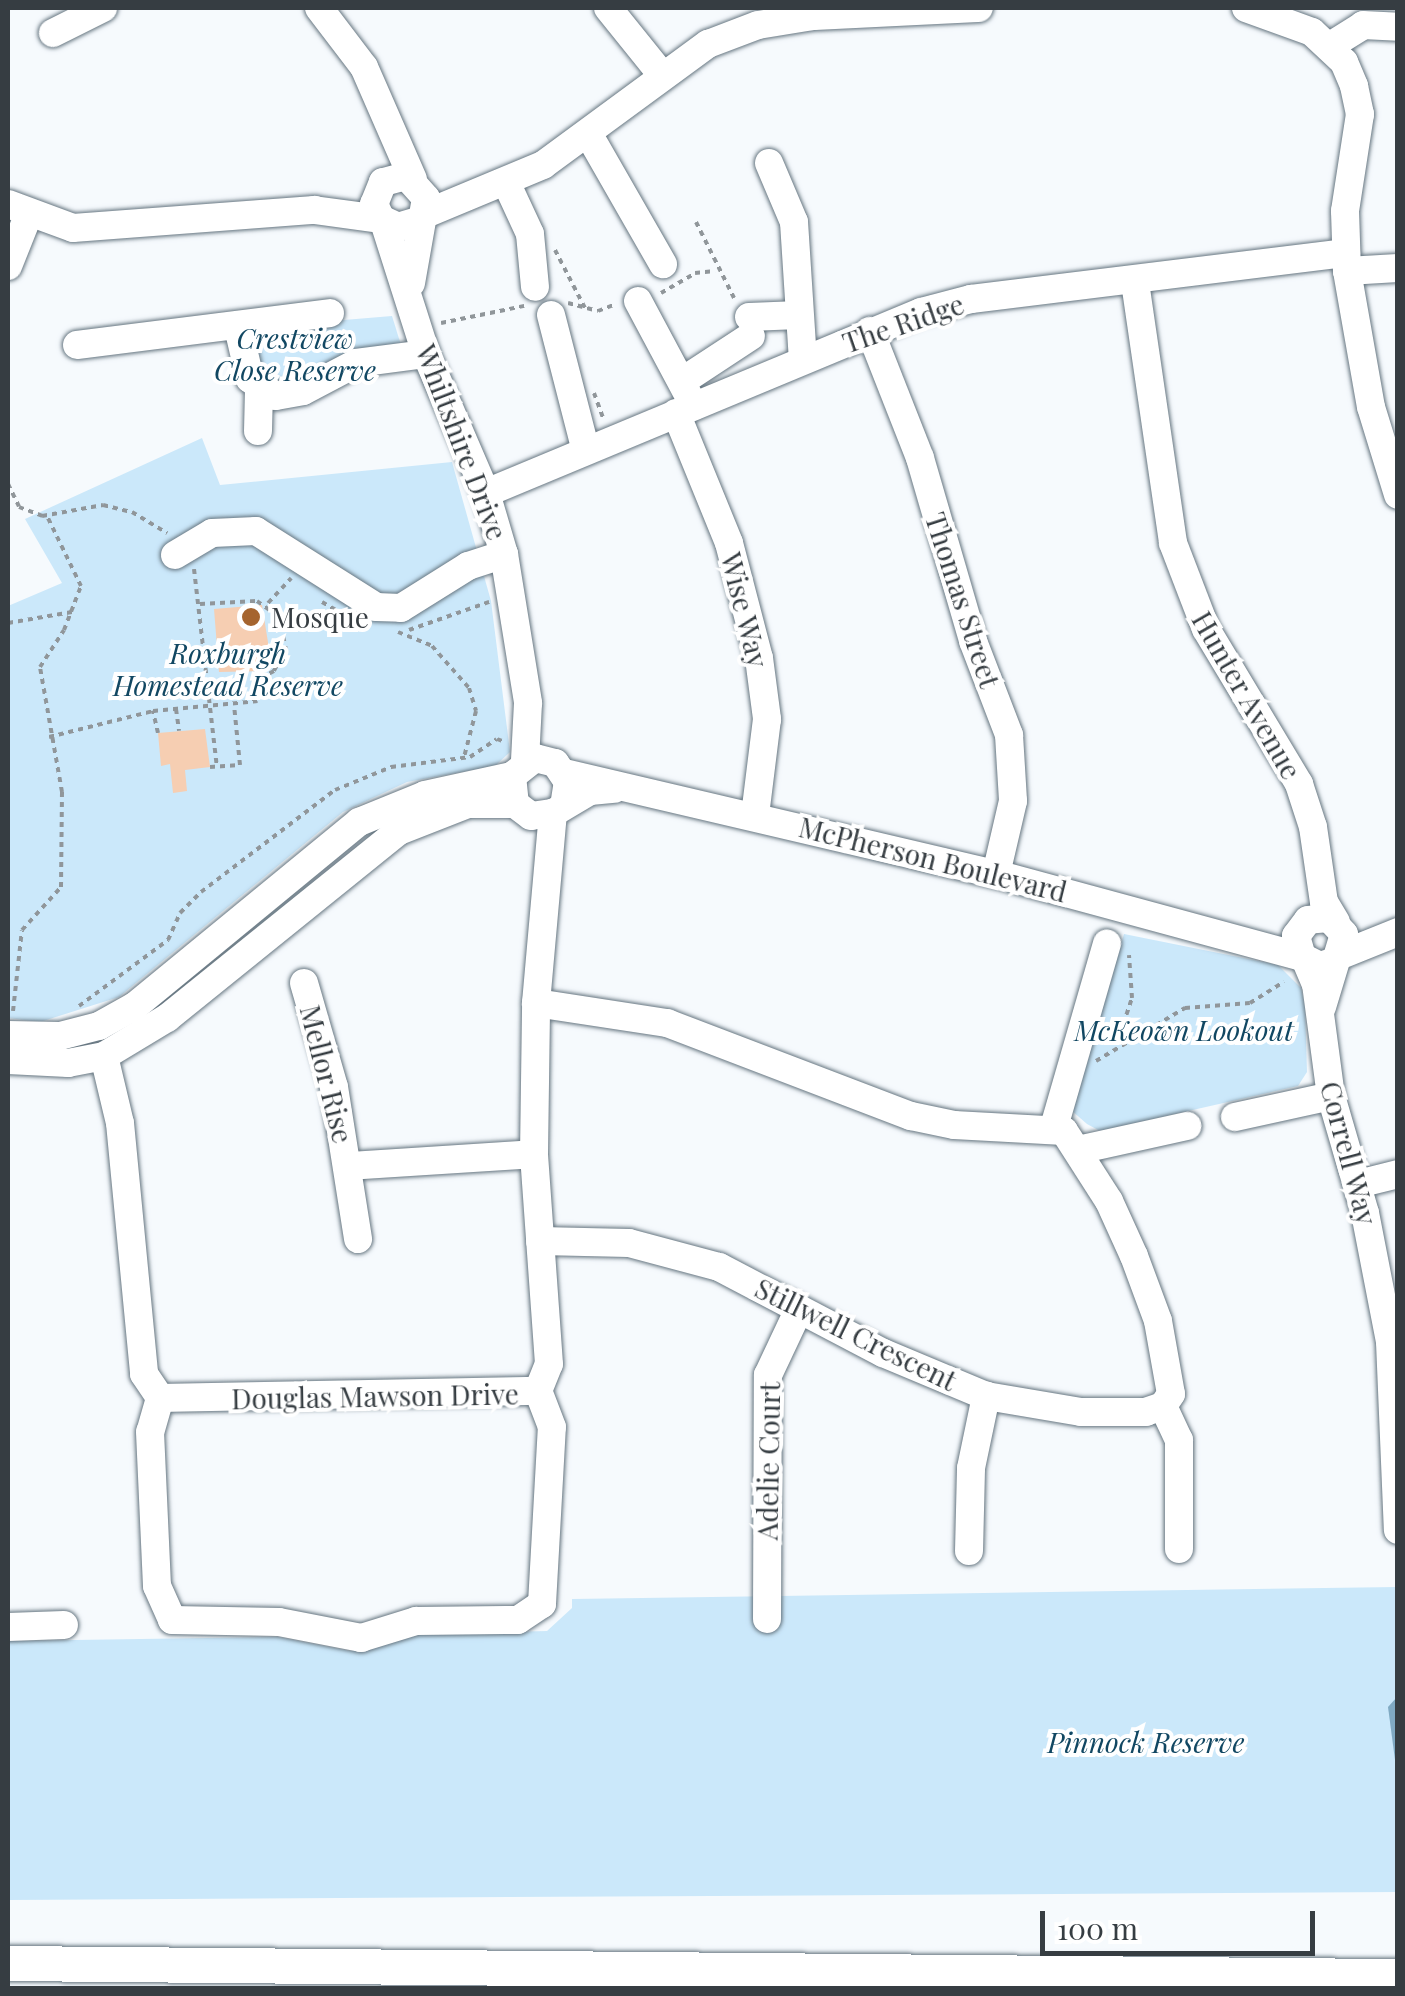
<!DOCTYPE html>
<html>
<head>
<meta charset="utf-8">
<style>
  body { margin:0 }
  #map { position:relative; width:1405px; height:1996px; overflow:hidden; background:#f6fafd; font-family:"Playfair Display",serif }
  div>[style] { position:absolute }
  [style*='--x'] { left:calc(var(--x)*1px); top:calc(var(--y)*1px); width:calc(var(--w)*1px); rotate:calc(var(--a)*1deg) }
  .green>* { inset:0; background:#cbe8fa }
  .water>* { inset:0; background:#80aac3 }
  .building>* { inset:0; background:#f6ceb2 }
  .path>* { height:4px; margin-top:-2px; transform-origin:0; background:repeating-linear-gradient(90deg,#90969a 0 5px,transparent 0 10px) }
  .roads { filter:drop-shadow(0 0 2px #667681) drop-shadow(0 0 2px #667681) }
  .minor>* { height:28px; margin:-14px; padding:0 14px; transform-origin:14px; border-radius:14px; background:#fff }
  .major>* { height:35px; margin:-17.5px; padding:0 17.5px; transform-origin:17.5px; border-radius:17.5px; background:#fff }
  .dots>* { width:28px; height:28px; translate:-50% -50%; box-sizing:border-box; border:5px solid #fff; border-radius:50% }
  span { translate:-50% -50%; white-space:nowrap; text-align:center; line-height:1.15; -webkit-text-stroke:8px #fff; paint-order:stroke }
  .street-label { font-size:28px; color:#363d42 }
  .park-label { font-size:28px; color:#114762; font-style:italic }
  .poi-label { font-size:28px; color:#363d42 }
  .left { translate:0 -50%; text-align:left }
  .frame { position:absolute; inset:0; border:10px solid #363d42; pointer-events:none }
  .scale { position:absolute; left:1040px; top:1911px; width:275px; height:45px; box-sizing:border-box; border:5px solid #363d42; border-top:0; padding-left:12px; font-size:30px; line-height:35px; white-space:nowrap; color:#363d42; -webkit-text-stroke:8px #fff; paint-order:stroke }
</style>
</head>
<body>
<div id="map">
  <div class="green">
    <div style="clip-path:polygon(392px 316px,401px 345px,285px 386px,264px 373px,257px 359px,258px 336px,272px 326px)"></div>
    <div style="clip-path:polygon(202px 438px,220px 485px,452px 462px,491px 601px,510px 752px,495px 766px,407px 782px,343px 812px,119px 997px,40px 1022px,8px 1018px,8px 606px,62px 583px,25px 519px)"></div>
    <div style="clip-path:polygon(1124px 934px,1278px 965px,1301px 988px,1305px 1007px,1307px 1072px,1298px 1086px,1100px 1131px,1087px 1124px,1071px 1110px)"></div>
    <div style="clip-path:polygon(1397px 1587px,1397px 1892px,8px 1900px,8px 1641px,278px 1637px,350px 1651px,406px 1635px,547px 1631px,572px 1608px,572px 1599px)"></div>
  </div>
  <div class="water">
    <div style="clip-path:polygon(1397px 1697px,1397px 1775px,1388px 1707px)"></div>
  </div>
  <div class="building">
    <div style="clip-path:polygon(262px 605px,271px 661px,263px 662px,263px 671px,219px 672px,214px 609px)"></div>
    <div style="clip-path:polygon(205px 729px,210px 767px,185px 770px,187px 791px,173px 793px,170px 764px,161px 766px,158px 733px)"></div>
  </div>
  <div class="path">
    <div style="--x:696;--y:222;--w:85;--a:63.4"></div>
    <div style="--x:555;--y:250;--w:65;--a:62.7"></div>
    <div style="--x:661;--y:293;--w:39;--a:-30"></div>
    <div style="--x:695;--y:273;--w:20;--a:-6"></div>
    <div style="--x:568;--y:303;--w:31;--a:15"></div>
    <div style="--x:598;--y:311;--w:19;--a:-21"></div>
    <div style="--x:441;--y:323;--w:85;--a:-11.6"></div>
    <div style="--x:594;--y:393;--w:29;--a:70"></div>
    <div style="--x:8;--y:484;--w:25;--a:64"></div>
    <div style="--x:19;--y:507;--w:25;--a:21"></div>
    <div style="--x:42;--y:516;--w:62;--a:-10.2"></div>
    <div style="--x:103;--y:505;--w:30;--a:14"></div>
    <div style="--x:132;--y:512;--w:41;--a:31"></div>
    <div style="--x:194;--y:569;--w:199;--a:83.4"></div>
    <div style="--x:322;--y:602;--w:39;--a:30"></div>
    <div style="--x:268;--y:603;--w:34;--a:-47"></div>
    <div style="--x:200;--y:604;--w:57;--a:-3"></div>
    <div style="--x:257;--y:601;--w:27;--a:36"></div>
    <div style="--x:279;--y:617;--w:33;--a:78"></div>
    <div style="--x:286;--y:649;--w:25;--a:119"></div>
    <div style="--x:274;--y:671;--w:17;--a:152"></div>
    <div style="--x:8;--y:623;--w:65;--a:-9.8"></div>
    <div style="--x:409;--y:630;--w:85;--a:-19.3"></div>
    <div style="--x:398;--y:632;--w:37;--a:22"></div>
    <div style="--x:432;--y:646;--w:56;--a:48.6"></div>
    <div style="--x:469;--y:688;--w:24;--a:73"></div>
    <div style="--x:476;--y:711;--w:48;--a:104.6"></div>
    <div style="--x:176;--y:709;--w:22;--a:82"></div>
    <div style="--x:158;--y:733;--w:23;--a:-103"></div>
    <div style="--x:153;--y:711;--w:105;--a:-5.4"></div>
    <div style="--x:49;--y:737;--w:107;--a:-14"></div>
    <div style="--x:210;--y:767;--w:30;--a:-4"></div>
    <div style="--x:240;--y:765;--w:60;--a:-95.7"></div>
    <div style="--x:79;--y:1006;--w:111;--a:-36.6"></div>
    <div style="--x:168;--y:940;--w:30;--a:-66"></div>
    <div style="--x:180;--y:913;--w:30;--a:-45"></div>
    <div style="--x:201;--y:892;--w:168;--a:-37.3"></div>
    <div style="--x:335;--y:790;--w:61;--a:-22.3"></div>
    <div style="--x:391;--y:767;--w:80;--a:-7.2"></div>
    <div style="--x:470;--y:757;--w:32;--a:-34"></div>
    <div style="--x:497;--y:739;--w:9;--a:21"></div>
    <div style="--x:13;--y:1011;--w:81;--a:-83.7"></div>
    <div style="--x:22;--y:930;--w:58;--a:-47.8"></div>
    <div style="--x:61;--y:887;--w:95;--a:-89.4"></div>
    <div style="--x:62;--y:792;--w:127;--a:-100"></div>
    <div style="--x:40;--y:667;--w:44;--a:-57"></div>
    <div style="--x:64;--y:630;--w:47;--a:-68.9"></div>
    <div style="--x:81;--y:586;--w:78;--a:-115.9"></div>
    <div style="--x:1117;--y:1043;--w:47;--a:-71.6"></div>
    <div style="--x:1132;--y:998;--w:43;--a:-94"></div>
    <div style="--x:1096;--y:1061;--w:104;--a:-30.8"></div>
    <div style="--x:1185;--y:1008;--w:65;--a:-4.4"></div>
    <div style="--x:1250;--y:1003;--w:40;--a:-32"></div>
  </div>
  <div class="roads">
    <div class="minor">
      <div style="--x:319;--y:8;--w:74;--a:52.7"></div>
      <div style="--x:364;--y:67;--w:122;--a:66.4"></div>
      <div style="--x:608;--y:8;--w:86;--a:51.1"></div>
      <div style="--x:1246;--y:8;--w:70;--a:20"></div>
      <div style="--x:1312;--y:32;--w:44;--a:43.2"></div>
      <div style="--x:1344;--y:62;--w:26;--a:67"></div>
      <div style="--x:1354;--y:86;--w:29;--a:78"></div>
      <div style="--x:1360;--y:114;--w:98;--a:98.8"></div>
      <div style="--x:1345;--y:211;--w:60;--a:88.1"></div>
      <div style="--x:1347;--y:271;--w:138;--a:80"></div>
      <div style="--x:1371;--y:407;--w:92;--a:72.9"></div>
      <div style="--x:53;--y:33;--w:56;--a:-26.6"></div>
      <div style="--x:1330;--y:46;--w:39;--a:-32"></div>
      <div style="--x:1363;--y:25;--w:35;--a:3"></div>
      <div style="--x:589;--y:135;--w:149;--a:60.2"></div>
      <div style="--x:769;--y:163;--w:64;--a:67"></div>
      <div style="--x:794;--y:222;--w:138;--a:86.3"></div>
      <div style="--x:506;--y:182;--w:57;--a:65.2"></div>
      <div style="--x:530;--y:234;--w:53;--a:84.6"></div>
      <div style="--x:8;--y:204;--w:69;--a:20.3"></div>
      <div style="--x:73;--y:228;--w:242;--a:-4.3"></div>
      <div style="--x:314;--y:210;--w:68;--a:7.7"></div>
      <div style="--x:423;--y:215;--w:130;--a:-22.6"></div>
      <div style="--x:543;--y:165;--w:205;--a:-36.3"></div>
      <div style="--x:708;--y:44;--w:53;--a:-20.8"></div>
      <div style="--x:758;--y:25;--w:56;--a:-9.3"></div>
      <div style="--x:813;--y:16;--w:166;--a:-2.8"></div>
      <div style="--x:384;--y:222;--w:139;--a:72.3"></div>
      <div style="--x:426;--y:354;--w:151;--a:66.7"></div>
      <div style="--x:486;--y:493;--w:64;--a:73.6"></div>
      <div style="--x:504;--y:554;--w:151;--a:80.8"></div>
      <div style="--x:528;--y:703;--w:58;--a:93"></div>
      <div style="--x:8;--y:266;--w:54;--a:-68.2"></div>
      <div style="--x:1347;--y:271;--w:51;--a:-3.4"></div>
      <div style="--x:1135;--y:282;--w:264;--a:81.7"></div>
      <div style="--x:1173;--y:543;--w:92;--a:69"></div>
      <div style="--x:1206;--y:629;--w:181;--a:59"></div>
      <div style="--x:1299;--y:784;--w:45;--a:72"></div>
      <div style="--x:1313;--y:827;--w:76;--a:81.7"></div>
      <div style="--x:1324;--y:902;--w:23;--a:59"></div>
      <div style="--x:411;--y:283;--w:86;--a:-80"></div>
      <div style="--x:426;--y:198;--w:30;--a:-132"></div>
      <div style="--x:406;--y:176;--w:24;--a:165"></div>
      <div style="--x:383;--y:182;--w:24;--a:112"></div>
      <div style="--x:374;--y:204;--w:17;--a:65"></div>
      <div style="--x:381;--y:219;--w:19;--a:25"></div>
      <div style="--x:398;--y:227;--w:21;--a:-17"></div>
      <div style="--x:638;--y:301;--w:119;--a:61.9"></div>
      <div style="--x:551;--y:315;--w:140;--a:75.6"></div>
      <div style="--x:749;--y:317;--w:50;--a:-2.3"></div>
      <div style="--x:238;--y:327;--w:53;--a:77"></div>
      <div style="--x:250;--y:379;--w:31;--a:33"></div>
      <div style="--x:276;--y:396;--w:27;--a:-10"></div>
      <div style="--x:303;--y:391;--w:60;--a:-27.8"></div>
      <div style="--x:356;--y:363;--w:71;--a:-7.3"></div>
      <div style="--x:870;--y:331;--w:136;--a:68.5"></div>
      <div style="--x:920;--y:458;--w:191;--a:73.8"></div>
      <div style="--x:973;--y:641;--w:101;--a:69"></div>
      <div style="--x:1009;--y:735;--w:66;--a:86.5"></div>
      <div style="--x:1013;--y:801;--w:75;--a:103.1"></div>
      <div style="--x:77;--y:345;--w:255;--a:-7.2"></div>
      <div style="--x:684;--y:380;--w:80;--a:-33.3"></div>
      <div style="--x:676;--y:413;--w:140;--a:67.8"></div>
      <div style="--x:729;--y:543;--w:119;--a:75.4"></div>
      <div style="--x:759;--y:658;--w:62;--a:82.5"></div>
      <div style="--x:767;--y:719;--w:97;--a:97.1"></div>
      <div style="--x:258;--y:431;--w:41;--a:-88.6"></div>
      <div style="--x:486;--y:493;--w:471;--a:-22.6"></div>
      <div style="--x:921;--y:312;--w:52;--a:-14.6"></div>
      <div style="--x:971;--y:299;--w:378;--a:-7"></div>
      <div style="--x:175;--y:555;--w:43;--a:-30.7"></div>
      <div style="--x:212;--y:533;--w:44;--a:-2.6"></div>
      <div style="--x:256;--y:531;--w:142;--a:32.3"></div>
      <div style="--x:376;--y:607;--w:25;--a:2"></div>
      <div style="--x:401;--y:608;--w:79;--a:-32.1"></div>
      <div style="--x:468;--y:566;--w:38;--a:-18"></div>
      <div style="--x:564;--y:773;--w:444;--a:13.2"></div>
      <div style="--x:996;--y:874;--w:317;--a:15.2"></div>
      <div style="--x:565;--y:800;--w:18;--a:-81"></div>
      <div style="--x:568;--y:782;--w:23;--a:-124"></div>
      <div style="--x:555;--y:763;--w:21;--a:-166"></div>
      <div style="--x:535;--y:758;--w:29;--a:142"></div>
      <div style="--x:512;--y:776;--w:28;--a:84"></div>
      <div style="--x:515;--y:804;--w:20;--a:37"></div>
      <div style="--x:531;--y:816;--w:22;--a:-8"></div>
      <div style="--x:553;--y:813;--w:43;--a:-30.7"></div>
      <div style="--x:590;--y:791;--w:24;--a:-5"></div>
      <div style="--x:1341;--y:955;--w:61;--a:-22"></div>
      <div style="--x:1306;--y:961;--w:25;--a:67"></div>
      <div style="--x:1316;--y:984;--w:113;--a:82.4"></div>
      <div style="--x:1331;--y:1096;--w:122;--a:73.8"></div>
      <div style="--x:1365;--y:1213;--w:131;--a:79"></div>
      <div style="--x:1390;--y:1342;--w:188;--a:87.6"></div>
      <div style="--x:304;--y:983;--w:108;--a:73.9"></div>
      <div style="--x:334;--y:1087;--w:154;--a:81"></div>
      <div style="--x:536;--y:1003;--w:133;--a:8.7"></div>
      <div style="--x:667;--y:1023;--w:261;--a:20.9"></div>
      <div style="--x:911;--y:1116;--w:44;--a:11.8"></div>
      <div style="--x:954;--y:1125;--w:110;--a:3.1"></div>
      <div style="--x:1064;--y:1131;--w:83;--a:57.3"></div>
      <div style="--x:1109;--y:1201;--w:60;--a:65.6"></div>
      <div style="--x:1134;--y:1256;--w:69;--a:69.7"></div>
      <div style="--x:1158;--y:1321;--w:74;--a:79.9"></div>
      <div style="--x:1171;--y:1394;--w:14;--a:124"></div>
      <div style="--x:1163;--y:1406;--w:18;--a:161"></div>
      <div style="--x:1146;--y:1412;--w:65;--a:180"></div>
      <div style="--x:1081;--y:1412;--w:96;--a:-170.4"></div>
      <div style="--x:986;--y:1396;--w:112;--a:-157.3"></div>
      <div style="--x:883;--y:1353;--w:185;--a:-152.3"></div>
      <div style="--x:719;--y:1267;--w:93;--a:-165.1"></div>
      <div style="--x:629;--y:1243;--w:89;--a:-178.7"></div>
      <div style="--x:1322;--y:1007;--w:76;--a:-73.2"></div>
      <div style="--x:1344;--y:934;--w:22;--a:-133"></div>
      <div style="--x:1329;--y:918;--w:21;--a:175"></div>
      <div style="--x:1308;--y:920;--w:20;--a:127"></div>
      <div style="--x:1296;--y:936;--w:22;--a:74"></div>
      <div style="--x:1302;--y:957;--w:20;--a:27"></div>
      <div style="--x:1320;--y:966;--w:16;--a:-18"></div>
      <div style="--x:8;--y:1035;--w:52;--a:1.1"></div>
      <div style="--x:60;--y:1036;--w:40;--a:-14.4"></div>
      <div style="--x:99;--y:1026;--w:41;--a:-29.1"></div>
      <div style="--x:135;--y:1006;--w:290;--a:-39.4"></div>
      <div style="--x:359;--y:822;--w:71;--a:-22.2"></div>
      <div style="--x:425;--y:795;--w:89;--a:-12.3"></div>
      <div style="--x:104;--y:1056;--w:69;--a:76.6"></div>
      <div style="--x:120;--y:1123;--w:252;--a:84.5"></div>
      <div style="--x:144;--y:1374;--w:29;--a:56"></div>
      <div style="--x:160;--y:1398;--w:378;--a:-1.1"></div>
      <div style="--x:538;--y:1391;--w:29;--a:-68"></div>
      <div style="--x:549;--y:1364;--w:211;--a:-94.1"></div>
      <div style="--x:534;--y:1154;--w:151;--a:-89.2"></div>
      <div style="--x:536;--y:1003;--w:191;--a:-84.9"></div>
      <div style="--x:8;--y:1060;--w:60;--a:2.9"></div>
      <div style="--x:68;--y:1063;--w:37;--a:-11"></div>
      <div style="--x:104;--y:1056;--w:74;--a:-31.1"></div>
      <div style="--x:167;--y:1018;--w:298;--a:-38.9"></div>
      <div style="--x:399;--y:831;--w:74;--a:-21.4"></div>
      <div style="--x:468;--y:804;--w:47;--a:0"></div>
      <div style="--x:1235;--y:1117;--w:98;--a:-12.3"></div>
      <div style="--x:1054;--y:1127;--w:191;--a:-73.9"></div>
      <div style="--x:1078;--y:1150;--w:112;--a:-12.4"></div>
      <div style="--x:349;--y:1166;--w:185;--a:-3.7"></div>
      <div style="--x:1358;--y:1184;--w:41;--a:-14"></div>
      <div style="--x:160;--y:1398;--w:35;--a:106"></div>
      <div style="--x:150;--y:1432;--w:154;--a:87.4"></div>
      <div style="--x:157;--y:1586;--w:37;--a:66"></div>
      <div style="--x:172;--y:1620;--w:107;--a:1.1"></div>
      <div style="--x:279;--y:1622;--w:84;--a:11"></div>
      <div style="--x:361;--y:1638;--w:58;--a:-17.2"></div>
      <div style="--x:416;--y:1621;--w:102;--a:-0.6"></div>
      <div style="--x:518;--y:1620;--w:29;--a:-34"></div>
      <div style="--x:542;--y:1604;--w:177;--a:-86.8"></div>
      <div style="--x:552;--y:1427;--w:39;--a:-111"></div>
      <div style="--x:1163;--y:1406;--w:38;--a:65"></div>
      <div style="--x:1179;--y:1440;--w:109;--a:90"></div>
      <div style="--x:969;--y:1551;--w:83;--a:-88.6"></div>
      <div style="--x:971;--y:1468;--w:74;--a:-78.2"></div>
      <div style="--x:767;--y:1619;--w:244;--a:-89.8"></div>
      <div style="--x:768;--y:1375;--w:73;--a:-64.8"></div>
      <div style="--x:8;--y:1627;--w:56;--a:-2"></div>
    </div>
    <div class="major">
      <div style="--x:8;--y:1963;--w:1390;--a:0.54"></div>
    </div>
  </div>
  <div class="dots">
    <div style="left:251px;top:617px;background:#a5642e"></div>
  </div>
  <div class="street-label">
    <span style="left:903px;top:323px;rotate:-19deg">The Ridge</span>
    <span style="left:462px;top:442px;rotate:69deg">Whiltshire Drive</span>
    <span style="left:963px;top:600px;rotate:72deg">Thomas Street</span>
    <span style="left:745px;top:610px;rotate:76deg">Wise Way</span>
    <span style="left:1247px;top:695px;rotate:60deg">Hunter Avenue</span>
    <span style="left:933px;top:859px;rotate:14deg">McPherson Boulevard</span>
    <span style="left:327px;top:1074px;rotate:76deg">Mellor Rise</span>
    <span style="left:1349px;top:1153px;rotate:75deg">Correll Way</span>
    <span style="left:856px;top:1334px;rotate:26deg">Stillwell Crescent</span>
    <span style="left:375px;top:1396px;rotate:-1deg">Douglas Mawson Drive</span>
    <span style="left:768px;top:1461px;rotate:-89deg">Adelie Court</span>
  </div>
  <div class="park-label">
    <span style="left:295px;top:354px">Crestview<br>Close Reserve</span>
    <span style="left:228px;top:669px">Roxburgh<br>Homestead Reserve</span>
    <span style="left:1184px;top:1030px">McKeown Lookout</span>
    <span style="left:1146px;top:1742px">Pinnock Reserve</span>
  </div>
  <div class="poi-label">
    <span class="left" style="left:271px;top:617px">Mosque</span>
  </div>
  <div class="frame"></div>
  <div class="scale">100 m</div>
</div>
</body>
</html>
